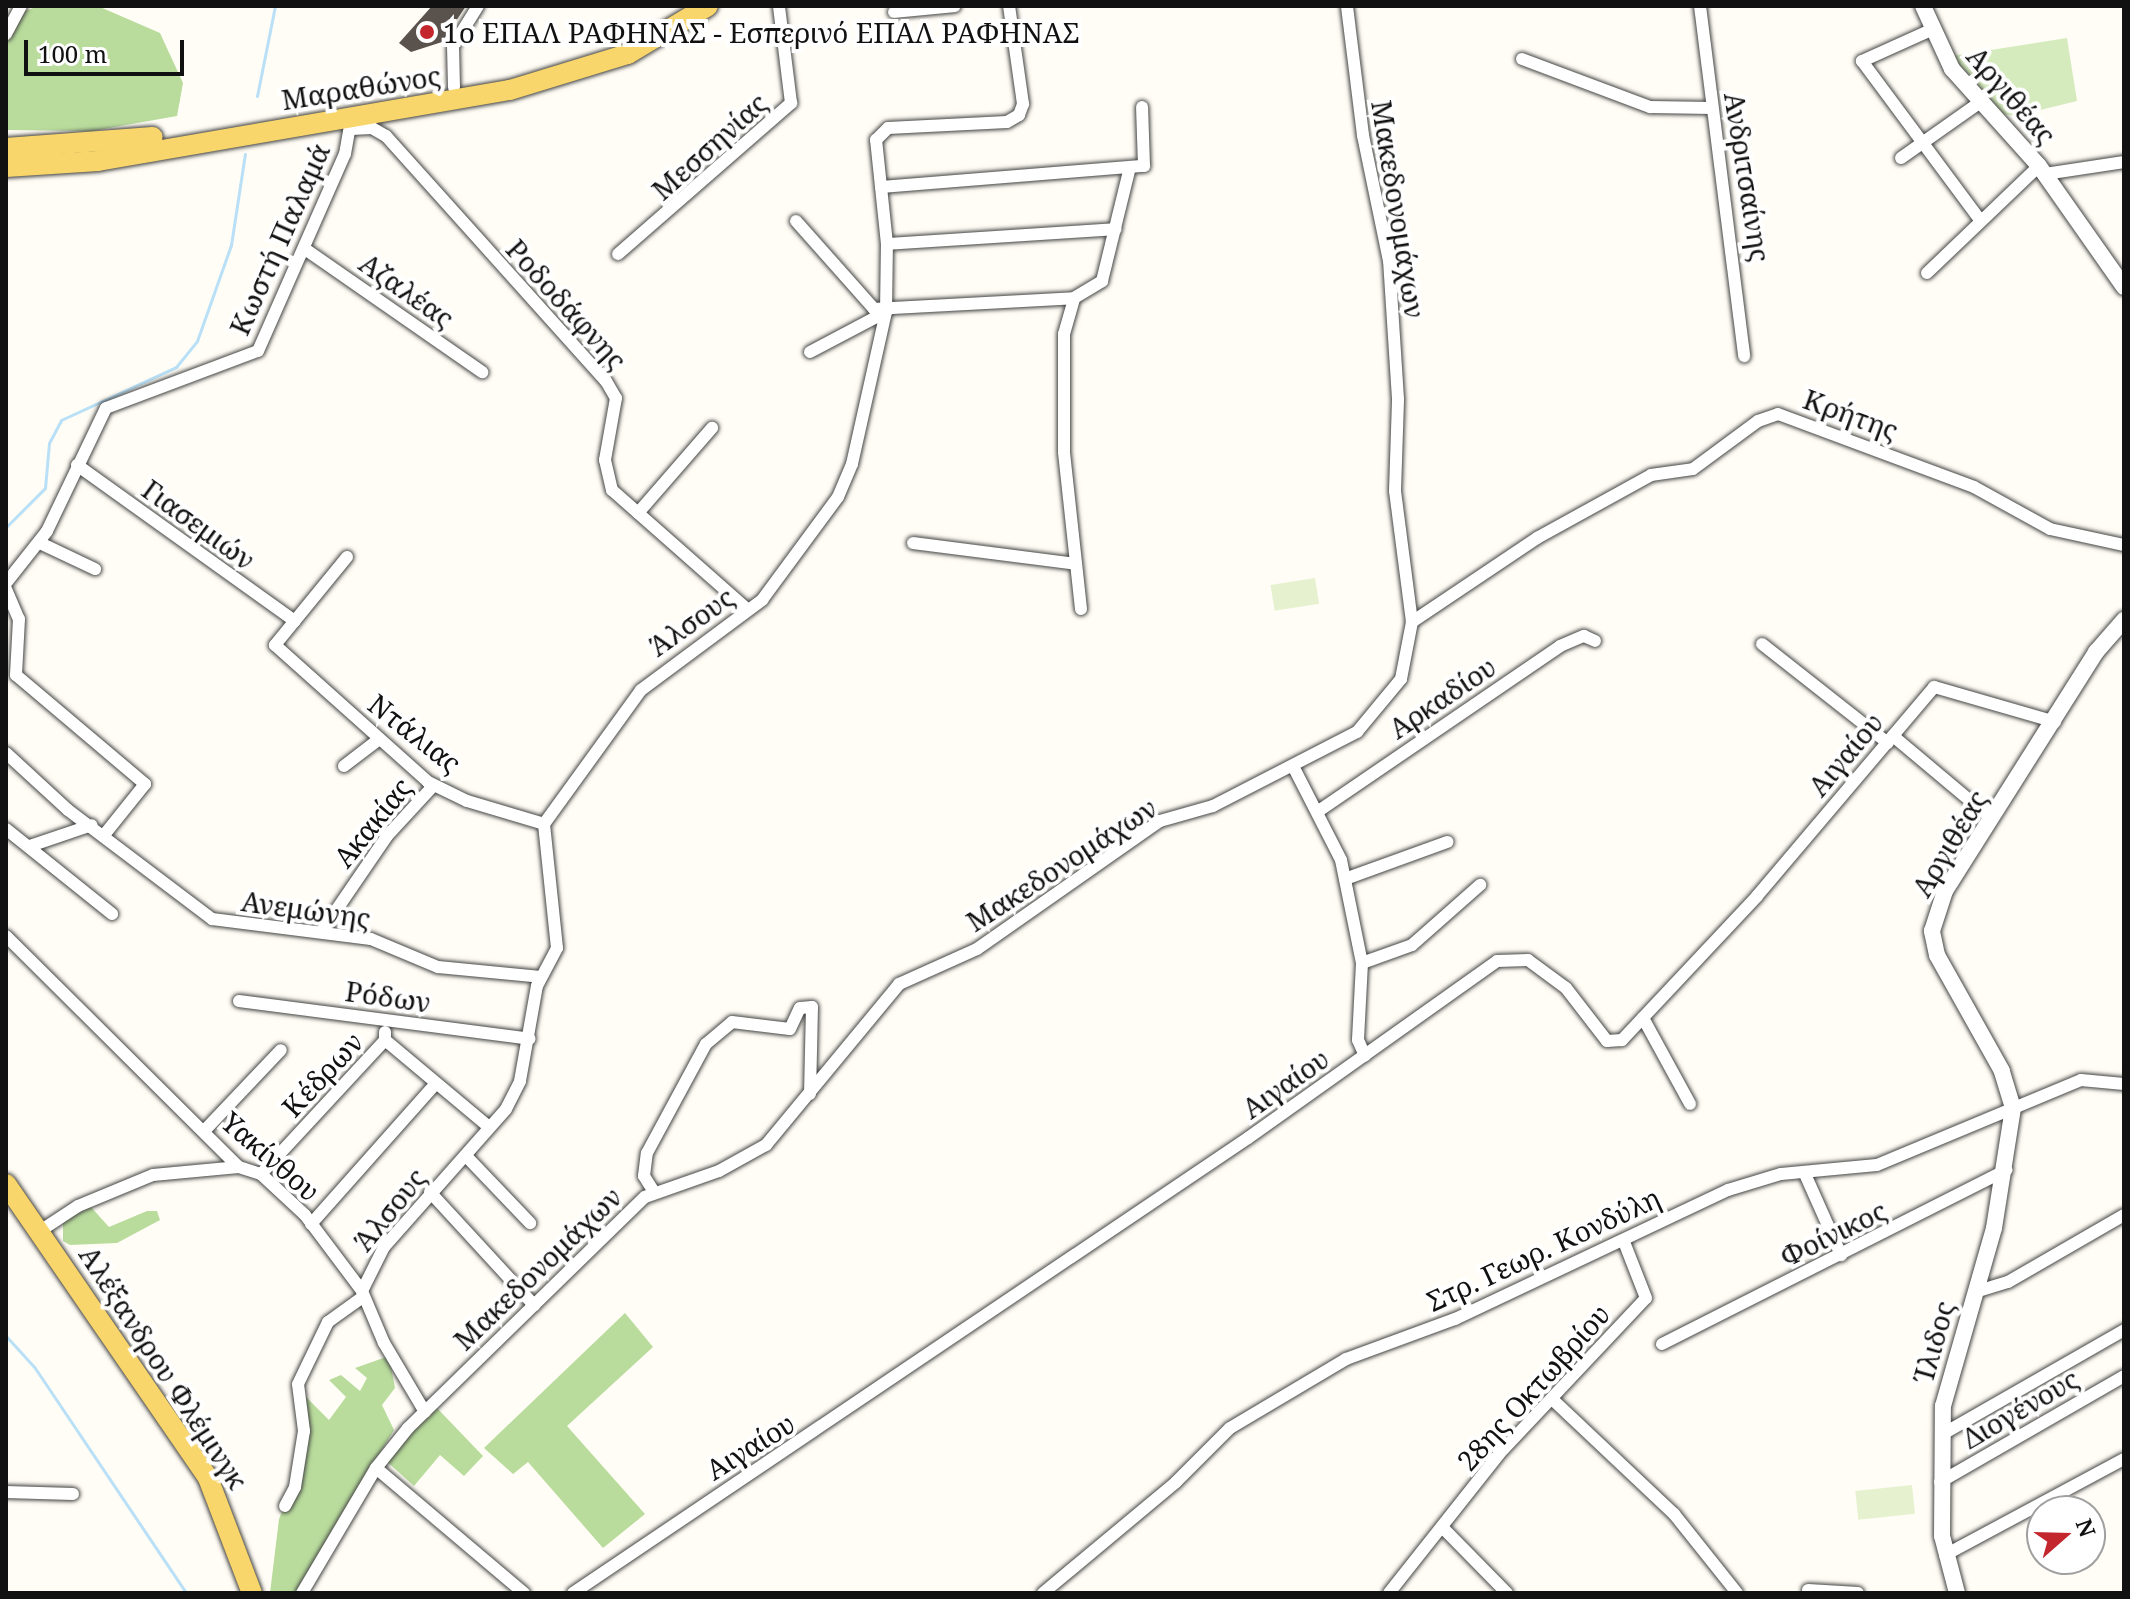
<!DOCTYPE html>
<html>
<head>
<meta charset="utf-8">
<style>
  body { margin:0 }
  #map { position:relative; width:2130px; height:1599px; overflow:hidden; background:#fffdf5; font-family:"Noto Serif",serif }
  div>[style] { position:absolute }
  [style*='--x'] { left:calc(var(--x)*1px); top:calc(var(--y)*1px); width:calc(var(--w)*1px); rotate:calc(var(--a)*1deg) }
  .green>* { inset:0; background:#d5ebbd }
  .forest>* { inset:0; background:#b9dc9c }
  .pitch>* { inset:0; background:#e6f2cf; transform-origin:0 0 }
  .stream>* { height:3px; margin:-1.5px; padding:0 1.5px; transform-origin:1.5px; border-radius:1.5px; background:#b9e0f7 }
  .building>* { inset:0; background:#5a524d }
  .roads { filter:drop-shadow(0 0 2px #444) drop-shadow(0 0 2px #444) }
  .minor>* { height:12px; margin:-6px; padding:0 6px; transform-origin:6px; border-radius:6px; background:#fff }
  .tertiary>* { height:16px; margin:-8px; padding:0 8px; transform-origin:8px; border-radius:8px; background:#fff }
  .primary>* { height:20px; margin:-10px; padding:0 10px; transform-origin:10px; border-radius:10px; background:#f9d66b }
  .dots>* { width:22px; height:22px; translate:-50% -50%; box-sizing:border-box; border:4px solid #fff; border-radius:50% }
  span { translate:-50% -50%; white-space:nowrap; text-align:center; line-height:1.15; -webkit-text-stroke:8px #fff; paint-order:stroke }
  .poi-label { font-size:28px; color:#111 }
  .left { translate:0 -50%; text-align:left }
  .street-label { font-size:28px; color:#111 }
  .frame { position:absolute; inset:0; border:8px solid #111; pointer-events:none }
  .north { position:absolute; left:2026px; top:1495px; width:80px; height:80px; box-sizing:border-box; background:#fff; border:2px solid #a0a0a0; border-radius:50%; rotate:70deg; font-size:22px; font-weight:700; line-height:32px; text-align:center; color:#111 }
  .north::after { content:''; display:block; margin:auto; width:28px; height:36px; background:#c4262e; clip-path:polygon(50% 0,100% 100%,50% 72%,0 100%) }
  .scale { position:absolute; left:24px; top:40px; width:160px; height:36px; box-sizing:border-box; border:4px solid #111; border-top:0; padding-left:10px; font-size:24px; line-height:28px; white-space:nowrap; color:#111; -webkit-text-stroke:6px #fff; paint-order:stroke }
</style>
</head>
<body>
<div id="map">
  <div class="green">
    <div style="clip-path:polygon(2067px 38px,2077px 101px,2016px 116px,2002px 114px,1952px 56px)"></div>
  </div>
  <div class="forest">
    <div style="clip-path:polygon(39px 6px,100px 7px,160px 33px,183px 83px,177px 116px,92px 131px,6px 130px,6px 42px,22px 12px)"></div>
    <div style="clip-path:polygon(91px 1207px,109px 1227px,147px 1211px,157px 1211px,160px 1220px,117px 1243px,70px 1245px,63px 1241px,63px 1221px)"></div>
    <div style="clip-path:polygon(625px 1313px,653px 1347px,567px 1426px,645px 1514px,603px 1548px,528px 1462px,513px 1474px,484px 1448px)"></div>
    <div style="clip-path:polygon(389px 1356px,395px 1388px,382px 1405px,394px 1430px,295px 1593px,270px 1593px,279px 1519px,306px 1453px,301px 1392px,329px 1420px,346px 1397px,329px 1380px,341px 1375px,360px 1391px,367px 1378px,355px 1368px)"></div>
    <div style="clip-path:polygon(436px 1407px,483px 1456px,464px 1476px,440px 1455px,414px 1486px,384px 1459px)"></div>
  </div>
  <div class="pitch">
    <div style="left:1315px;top:578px;width:26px;height:45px;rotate:81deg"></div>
    <div style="left:1912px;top:1485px;width:29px;height:57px;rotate:84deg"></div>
  </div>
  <div class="stream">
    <div style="--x:257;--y:96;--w:92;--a:-78.7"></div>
    <div style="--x:6;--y:527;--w:55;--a:-45"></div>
    <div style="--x:45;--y:488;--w:45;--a:-84.9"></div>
    <div style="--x:49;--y:443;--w:26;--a:-62"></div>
    <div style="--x:61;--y:420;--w:127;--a:-24.7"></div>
    <div style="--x:176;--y:367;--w:33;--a:-51"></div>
    <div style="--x:197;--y:341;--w:102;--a:-70.5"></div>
    <div style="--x:231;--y:245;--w:92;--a:-81.3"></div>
    <div style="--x:6;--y:1336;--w:43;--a:47.8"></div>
    <div style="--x:35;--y:1368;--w:271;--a:56.1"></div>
  </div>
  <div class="building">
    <div style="clip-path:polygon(432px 6px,466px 6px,442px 42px,411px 52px,399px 43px)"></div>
  </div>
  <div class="roads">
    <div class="minor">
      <div style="--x:1700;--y:6;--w:353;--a:82.8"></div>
      <div style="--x:894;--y:12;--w:61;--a:-5.6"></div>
      <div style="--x:1931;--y:30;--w:76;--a:155.8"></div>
      <div style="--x:1862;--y:61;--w:199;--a:53.4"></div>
      <div style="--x:6;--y:34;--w:32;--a:-62"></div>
      <div style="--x:1522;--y:59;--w:137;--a:20.6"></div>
      <div style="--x:1650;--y:107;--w:62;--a:0.9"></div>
      <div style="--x:454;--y:87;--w:41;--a:-91.4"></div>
      <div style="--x:453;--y:46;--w:47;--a:-58"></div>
      <div style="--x:351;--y:129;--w:21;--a:-3"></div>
      <div style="--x:372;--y:128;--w:16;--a:30"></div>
      <div style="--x:386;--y:136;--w:329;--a:48.1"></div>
      <div style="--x:606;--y:381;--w:20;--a:60"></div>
      <div style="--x:616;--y:398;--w:63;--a:100.1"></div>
      <div style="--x:605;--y:460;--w:31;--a:77"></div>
      <div style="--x:612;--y:490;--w:181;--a:41.4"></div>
      <div style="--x:1901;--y:158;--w:95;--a:-35.2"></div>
      <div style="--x:2045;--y:174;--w:80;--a:-8.6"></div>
      <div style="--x:881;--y:187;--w:264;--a:-4.6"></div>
      <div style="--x:1144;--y:166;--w:59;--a:-91.9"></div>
      <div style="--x:796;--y:221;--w:118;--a:48.4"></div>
      <div style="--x:874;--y:309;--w:200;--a:-3.1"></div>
      <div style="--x:887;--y:244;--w:229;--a:-3.7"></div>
      <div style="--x:305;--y:249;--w:216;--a:34.8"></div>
      <div style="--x:618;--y:254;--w:230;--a:-41.1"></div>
      <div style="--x:791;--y:103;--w:98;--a:-97.1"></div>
      <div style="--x:1927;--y:273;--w:155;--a:-43.7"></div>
      <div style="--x:810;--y:352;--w:86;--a:-27.8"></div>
      <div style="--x:77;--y:465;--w:268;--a:35.6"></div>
      <div style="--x:638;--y:513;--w:113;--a:-49"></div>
      <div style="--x:40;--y:543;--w:61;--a:25.3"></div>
      <div style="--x:913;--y:543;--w:164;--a:7.3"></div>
      <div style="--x:347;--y:557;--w:114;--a:129.3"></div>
      <div style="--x:275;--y:645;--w:205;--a:41.8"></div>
      <div style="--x:428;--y:782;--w:43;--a:26"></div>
      <div style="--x:467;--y:801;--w:80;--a:16.6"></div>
      <div style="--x:6;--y:583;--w:66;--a:-51.7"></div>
      <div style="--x:47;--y:531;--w:136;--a:-64.4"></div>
      <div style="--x:106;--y:408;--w:162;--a:-20.6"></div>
      <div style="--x:258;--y:351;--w:215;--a:-66.2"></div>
      <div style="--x:345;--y:154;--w:29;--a:-80"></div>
      <div style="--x:6;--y:589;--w:33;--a:67"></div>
      <div style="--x:19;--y:619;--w:56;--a:93.1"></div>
      <div style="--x:16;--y:675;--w:169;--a:40.2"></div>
      <div style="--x:145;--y:784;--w:65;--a:128.8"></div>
      <div style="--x:1081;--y:609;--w:158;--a:-96.2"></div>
      <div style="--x:1064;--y:452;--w:118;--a:-90"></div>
      <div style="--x:1064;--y:334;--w:37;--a:-74"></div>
      <div style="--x:1074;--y:298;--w:33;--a:-31"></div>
      <div style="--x:1102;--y:281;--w:117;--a:-76.2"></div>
      <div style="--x:1412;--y:622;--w:151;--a:-33.9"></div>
      <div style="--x:1537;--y:538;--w:130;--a:-28.9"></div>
      <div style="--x:1651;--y:475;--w:42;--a:-8.1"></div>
      <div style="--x:1693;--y:469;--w:81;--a:-36.4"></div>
      <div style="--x:1758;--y:421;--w:21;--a:-19"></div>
      <div style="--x:1778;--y:414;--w:209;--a:20.4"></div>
      <div style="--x:1974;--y:487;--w:87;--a:28.9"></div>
      <div style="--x:2050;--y:529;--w:76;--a:12.2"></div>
      <div style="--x:1762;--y:644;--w:160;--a:38.2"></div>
      <div style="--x:1893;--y:736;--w:129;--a:40"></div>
      <div style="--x:6;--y:753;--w:84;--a:42.6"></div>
      <div style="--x:68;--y:810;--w:181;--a:37.1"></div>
      <div style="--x:212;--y:919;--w:160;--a:7.2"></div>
      <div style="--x:371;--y:939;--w:73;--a:22.7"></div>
      <div style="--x:438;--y:967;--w:103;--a:5.5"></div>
      <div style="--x:344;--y:766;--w:43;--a:-37.4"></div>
      <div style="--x:1294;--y:768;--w:103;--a:62.9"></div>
      <div style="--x:1341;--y:860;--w:105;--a:78.5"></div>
      <div style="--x:1362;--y:963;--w:77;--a:93"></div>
      <div style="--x:1358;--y:1040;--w:17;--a:66"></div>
      <div style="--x:1320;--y:810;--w:291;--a:-34.3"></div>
      <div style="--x:1560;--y:646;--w:26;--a:-23"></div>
      <div style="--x:1584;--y:636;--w:12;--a:24"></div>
      <div style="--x:6;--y:829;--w:136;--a:38.7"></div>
      <div style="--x:30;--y:846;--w:65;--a:-18.7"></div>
      <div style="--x:1345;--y:879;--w:109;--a:-19.9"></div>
      <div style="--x:322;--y:931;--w:115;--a:-55.6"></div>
      <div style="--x:387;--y:836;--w:69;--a:-47.3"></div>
      <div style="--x:6;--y:936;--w:328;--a:44.8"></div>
      <div style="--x:239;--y:1167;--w:23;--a:18"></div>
      <div style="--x:261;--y:1174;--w:60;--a:43"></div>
      <div style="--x:305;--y:1215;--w:95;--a:53.1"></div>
      <div style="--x:362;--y:1291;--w:56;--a:67.1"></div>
      <div style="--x:384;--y:1343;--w:80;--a:59.3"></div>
      <div style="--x:1362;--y:963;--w:53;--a:-19.8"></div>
      <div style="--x:1412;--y:945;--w:91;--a:-41.4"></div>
      <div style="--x:239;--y:1001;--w:293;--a:7.4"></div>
      <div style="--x:1643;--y:1018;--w:98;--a:61.3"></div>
      <div style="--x:385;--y:1032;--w:8;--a:90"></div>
      <div style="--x:385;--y:1040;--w:136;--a:39.9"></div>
      <div style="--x:205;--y:1130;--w:110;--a:-46.5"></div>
      <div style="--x:466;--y:1156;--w:93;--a:46.3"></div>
      <div style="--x:261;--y:1174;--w:183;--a:-47.2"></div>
      <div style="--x:1805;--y:1174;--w:89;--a:66"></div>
      <div style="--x:430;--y:1192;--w:154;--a:47.4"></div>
      <div style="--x:654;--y:1192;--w:19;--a:-122"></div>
      <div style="--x:644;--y:1176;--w:23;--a:-83"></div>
      <div style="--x:647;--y:1153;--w:124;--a:-61.6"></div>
      <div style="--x:706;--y:1044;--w:34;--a:-40"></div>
      <div style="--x:732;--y:1022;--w:58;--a:6.9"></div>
      <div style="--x:790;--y:1029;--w:23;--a:-65"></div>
      <div style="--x:800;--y:1008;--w:12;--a:-5"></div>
      <div style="--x:812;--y:1007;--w:87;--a:91.3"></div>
      <div style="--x:311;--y:1224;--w:188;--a:-48.4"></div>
      <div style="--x:40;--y:1231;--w:45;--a:-33.3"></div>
      <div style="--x:78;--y:1206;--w:81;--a:-22.5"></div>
      <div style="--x:153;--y:1175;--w:86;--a:-5.3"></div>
      <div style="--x:362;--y:1291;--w:49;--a:-63.4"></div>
      <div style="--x:384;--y:1247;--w:184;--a:-48.5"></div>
      <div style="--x:506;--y:1109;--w:31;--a:-63"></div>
      <div style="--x:520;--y:1081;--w:97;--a:-79.9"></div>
      <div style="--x:537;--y:986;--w:43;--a:-62.2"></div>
      <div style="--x:557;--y:948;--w:125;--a:-96"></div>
      <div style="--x:544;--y:824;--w:165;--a:-54.1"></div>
      <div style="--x:641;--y:690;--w:151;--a:-36.6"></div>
      <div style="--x:762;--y:600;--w:128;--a:-53.6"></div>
      <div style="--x:838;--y:497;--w:36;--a:-67"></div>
      <div style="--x:852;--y:464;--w:156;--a:-77.4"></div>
      <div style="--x:886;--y:312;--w:68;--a:-89.2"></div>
      <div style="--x:887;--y:244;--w:105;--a:-96"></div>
      <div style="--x:876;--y:140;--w:17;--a:-45"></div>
      <div style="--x:888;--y:128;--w:119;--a:-2.9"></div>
      <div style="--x:1007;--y:122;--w:14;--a:-30"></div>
      <div style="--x:1019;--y:115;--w:12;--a:-70"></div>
      <div style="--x:1023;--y:104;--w:99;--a:-98.1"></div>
      <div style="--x:1975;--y:1292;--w:34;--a:-17"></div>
      <div style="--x:2008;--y:1282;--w:134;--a:-30"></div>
      <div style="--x:1662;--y:1344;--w:386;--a:-26.8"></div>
      <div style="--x:1552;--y:1399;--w:168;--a:43.3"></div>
      <div style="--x:1674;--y:1514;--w:101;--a:51.4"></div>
      <div style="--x:1941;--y:1435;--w:211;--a:-29.8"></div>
      <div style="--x:376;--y:1468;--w:194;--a:40.2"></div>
      <div style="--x:1940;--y:1482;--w:212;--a:-29.9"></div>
      <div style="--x:6;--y:1492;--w:67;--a:1.7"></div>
      <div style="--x:285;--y:1506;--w:21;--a:-62"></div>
      <div style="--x:295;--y:1487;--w:57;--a:-80.9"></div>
      <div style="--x:304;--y:1431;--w:47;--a:-97.3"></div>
      <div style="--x:298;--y:1384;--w:69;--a:-64.2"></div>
      <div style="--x:328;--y:1322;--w:44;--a:-35.8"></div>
      <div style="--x:1444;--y:1529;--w:90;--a:45.5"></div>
      <div style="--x:1945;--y:1555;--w:203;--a:-28.2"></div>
      <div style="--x:1808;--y:1590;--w:50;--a:3.4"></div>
      <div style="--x:302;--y:1593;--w:145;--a:-59.4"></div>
      <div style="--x:376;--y:1468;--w:51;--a:-51.3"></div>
      <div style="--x:408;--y:1428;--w:331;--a:-44.3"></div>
      <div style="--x:645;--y:1197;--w:78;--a:-19.4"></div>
      <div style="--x:719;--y:1171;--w:54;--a:-29"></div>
      <div style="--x:766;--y:1145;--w:209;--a:-50.4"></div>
      <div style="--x:899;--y:984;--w:85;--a:-24.2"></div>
      <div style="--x:977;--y:949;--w:223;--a:-35"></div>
      <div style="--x:1160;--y:821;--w:55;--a:-15.8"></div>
      <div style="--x:1213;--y:806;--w:162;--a:-27.2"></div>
      <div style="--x:1357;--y:732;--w:69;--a:-50.3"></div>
      <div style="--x:1401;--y:679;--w:58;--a:-79.1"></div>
      <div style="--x:1412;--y:622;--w:132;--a:-97.4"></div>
      <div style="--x:1395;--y:491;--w:92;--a:-88.1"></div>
      <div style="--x:1398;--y:399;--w:138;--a:-93.7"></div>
      <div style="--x:1389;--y:261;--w:129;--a:-101.7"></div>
      <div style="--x:1363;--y:135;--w:130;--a:-97.1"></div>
      <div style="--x:573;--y:1593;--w:814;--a:-33.98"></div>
      <div style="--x:1248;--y:1138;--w:305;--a:-35.4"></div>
      <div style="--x:1497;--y:961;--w:31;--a:-2"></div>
      <div style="--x:1528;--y:960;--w:47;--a:36.4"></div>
      <div style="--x:1566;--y:988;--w:67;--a:52.3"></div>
      <div style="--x:1607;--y:1041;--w:15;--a:-4"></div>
      <div style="--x:1622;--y:1040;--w:197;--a:-46.8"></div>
      <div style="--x:1757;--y:896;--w:274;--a:-49.7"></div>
      <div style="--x:1934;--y:687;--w:126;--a:16.1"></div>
      <div style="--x:1043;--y:1593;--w:173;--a:-39.8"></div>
      <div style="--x:1176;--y:1482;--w:76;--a:-45"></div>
      <div style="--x:1230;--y:1428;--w:135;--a:-30.7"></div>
      <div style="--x:1346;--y:1359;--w:116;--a:-20.2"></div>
      <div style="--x:1455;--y:1319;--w:302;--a:-25.3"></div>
      <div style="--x:1728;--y:1190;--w:55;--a:-16.8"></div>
      <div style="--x:1781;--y:1174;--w:96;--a:-5.4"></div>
      <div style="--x:1877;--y:1165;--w:221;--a:-22.6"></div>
      <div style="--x:2081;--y:1080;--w:43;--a:5.3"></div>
      <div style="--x:1389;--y:1593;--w:177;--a:-51.6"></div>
      <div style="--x:1499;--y:1454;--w:214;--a:-46.7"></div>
      <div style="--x:1646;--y:1298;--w:60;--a:-111.4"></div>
    </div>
    <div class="tertiary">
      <div style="--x:1923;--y:6;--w:69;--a:65.3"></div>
      <div style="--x:1952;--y:69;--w:130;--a:48.1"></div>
      <div style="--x:2039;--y:166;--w:148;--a:54.9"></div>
      <div style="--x:1957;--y:1593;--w:59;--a:-104.7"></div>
      <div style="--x:1942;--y:1536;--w:130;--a:-89.6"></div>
      <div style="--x:1943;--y:1406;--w:185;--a:-74"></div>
      <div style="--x:1994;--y:1228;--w:121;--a:-81"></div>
      <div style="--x:2013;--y:1108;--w:39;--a:-107"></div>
      <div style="--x:2002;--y:1071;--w:133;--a:-119.3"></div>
      <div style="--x:1937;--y:955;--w:25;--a:-102"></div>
      <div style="--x:1932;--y:931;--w:42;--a:-72"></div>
      <div style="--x:1945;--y:891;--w:283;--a:-57.7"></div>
      <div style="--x:2096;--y:652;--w:43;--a:-48.8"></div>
    </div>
    <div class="primary">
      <div style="--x:6;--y:148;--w:147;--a:-4.3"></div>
      <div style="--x:6;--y:167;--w:92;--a:-3.7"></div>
      <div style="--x:98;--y:161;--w:418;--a:-9.8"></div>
      <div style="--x:510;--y:90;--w:123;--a:-17"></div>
      <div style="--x:628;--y:54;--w:93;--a:-31"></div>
      <div style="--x:6;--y:1184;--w:357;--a:55.5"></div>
      <div style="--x:208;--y:1478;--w:123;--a:69.1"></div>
    </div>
  </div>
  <div class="dots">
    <div style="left:427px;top:32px;background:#c4262e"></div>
  </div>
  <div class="poi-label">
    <span class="left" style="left:443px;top:32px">1ο ΕΠΑΛ ΡΑΦΗΝΑΣ - Εσπερινό ΕΠΑΛ ΡΑΦΗΝΑΣ</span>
  </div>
  <div class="street-label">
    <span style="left:361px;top:87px;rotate:-9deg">Μαραθώνος</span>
    <span style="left:2012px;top:95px;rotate:49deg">Αργιθέας</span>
    <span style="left:709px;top:146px;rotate:-42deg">Μεσσηνίας</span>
    <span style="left:1748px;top:177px;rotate:81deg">Ανδριτσαίνης</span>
    <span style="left:1399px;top:209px;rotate:81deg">Μακεδονομάχων</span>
    <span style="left:279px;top:239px;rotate:-66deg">Κωστή Παλαμά</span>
    <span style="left:407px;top:290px;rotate:35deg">Αζαλέας</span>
    <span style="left:567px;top:304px;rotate:48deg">Ροδοδάφνης</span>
    <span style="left:1851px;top:414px;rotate:20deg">Κρήτης</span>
    <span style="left:199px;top:524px;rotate:36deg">Γιασεμιών</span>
    <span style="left:691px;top:621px;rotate:-35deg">Άλσους</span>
    <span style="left:1442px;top:697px;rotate:-34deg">Αρκαδίου</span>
    <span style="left:415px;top:733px;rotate:38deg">Ντάλιας</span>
    <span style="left:1845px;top:754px;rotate:-50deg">Αιγαίου</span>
    <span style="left:372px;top:822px;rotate:-51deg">Ακακίας</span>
    <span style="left:1949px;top:843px;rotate:-59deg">Αργιθέας</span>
    <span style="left:1061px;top:864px;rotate:-33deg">Μακεδονομάχων</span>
    <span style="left:306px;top:909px;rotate:8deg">Ανεμώνης</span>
    <span style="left:388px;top:996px;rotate:8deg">Ρόδων</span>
    <span style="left:322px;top:1074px;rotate:-47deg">Κέδρων</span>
    <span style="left:1285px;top:1083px;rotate:-35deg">Αιγαίου</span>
    <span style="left:271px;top:1156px;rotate:41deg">Υακίνθου</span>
    <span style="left:389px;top:1209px;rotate:-51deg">Άλσους</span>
    <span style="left:1833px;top:1233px;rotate:-26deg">Φοίνικος</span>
    <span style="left:1543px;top:1249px;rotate:-25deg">Στρ. Γεωρ. Κονδύλη</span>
    <span style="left:537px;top:1268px;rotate:-44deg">Μακεδονομάχων</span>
    <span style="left:1933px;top:1342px;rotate:-74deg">Ίλιδος</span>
    <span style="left:164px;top:1367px;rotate:57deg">Αλέξανδρου Φλέμινγκ</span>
    <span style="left:1533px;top:1387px;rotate:-48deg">28ης Οκτωβρίου</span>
    <span style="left:2020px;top:1408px;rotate:-30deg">Διογένους</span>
    <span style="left:750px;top:1446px;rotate:-32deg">Αιγαίου</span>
  </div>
  <div class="frame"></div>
  <div class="north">N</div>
  <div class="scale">100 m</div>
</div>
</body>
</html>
